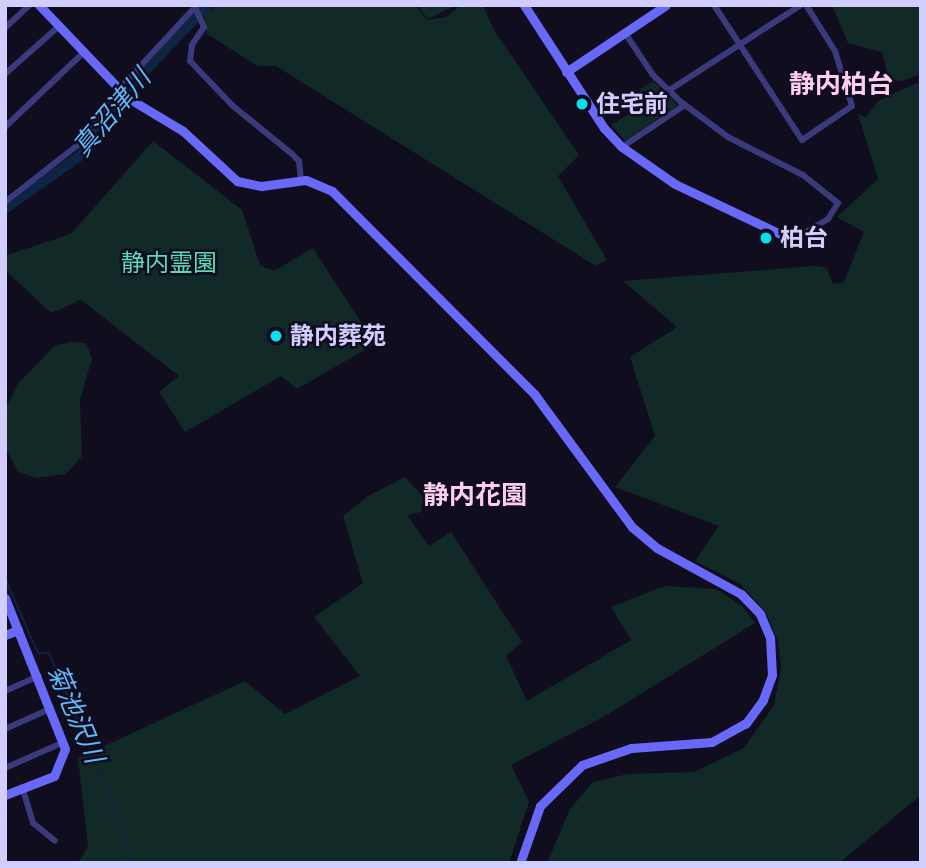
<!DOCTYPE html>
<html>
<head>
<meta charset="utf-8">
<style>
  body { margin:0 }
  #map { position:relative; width:926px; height:868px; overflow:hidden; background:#100d1f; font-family:Poppins,"Noto Sans JP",sans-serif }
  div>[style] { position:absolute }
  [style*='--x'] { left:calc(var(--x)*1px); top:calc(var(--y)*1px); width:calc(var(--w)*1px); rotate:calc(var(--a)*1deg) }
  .green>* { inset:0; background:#112927 }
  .stream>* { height:2px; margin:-1px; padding:0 1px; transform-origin:1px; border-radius:1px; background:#0e2443 }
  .river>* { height:10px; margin:-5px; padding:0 5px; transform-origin:5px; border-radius:5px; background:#0e2443 }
  .street>* { height:6px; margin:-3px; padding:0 3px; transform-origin:3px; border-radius:3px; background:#3b3a7c }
  .secondary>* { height:9px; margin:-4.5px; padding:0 4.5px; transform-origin:4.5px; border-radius:4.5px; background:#6869f9 }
  .dots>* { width:19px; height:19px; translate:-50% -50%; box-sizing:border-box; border:4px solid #100d1f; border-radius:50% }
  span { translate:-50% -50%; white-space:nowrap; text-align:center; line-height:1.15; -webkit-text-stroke:5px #100d1f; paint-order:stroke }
  .poi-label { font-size:24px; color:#d1cdfd; font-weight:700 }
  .left { translate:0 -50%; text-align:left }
  .park-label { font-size:24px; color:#5ddab6 }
  .neighbourhood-label { font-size:26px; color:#fdcfee; font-weight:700 }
  .water-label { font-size:26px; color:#60b7f9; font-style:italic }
  .frame { position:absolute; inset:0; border:7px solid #d1cdfd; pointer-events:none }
</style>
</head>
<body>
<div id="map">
  <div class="green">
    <div style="clip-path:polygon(219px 5px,415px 5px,427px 20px,446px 17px,461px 5px,483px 5px,494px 30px,579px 155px,558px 176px,607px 260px,596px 266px,276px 66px,257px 66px,206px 33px,204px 14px)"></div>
    <div style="clip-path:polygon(417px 5px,457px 5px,428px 19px)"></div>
    <div style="clip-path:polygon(832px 5px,921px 5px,921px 74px,902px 81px,889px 80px,882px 52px,848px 43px)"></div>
    <div style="clip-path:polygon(653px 81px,678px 105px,625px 141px,611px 125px,644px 105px,639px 90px)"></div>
    <div style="clip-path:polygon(921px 81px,921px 795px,839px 863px,547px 863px,570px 809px,593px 782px,628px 774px,694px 772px,744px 748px,774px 705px,781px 667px,778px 641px,766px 612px,740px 584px,695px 561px,719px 526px,615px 487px,655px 436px,630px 357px,677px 327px,623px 281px,815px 266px,827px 268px,833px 284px,844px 282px,864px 232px,837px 217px,878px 179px,858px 114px,866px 117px,878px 101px)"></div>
    <div style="clip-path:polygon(153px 141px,242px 210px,260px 265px,274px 271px,313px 248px,375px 344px,297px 389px,281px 376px,185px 432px,159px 392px,179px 376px,81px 300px,51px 313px,5px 270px,5px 256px,71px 234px)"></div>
    <div style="clip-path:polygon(70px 342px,86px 343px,92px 358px,80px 400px,82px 456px,66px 474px,37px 478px,18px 472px,5px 447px,5px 410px,18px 384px,54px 346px)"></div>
    <div style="clip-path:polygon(405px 477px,423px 497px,421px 512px,407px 515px,429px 546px,451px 532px,522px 642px,506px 656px,527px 701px,631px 640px,611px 607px,664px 586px,716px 589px,742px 606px,755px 623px,605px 716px,511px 765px,529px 802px,509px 863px,78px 863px,88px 846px,78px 758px,245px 681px,285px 714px,360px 676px,314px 617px,363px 583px,343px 516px,368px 496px)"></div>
  </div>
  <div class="stream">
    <div style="--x:5;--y:578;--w:82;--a:66.3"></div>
    <div style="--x:38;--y:653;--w:11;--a:0"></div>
    <div style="--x:49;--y:653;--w:135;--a:66.9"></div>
    <div style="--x:102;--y:777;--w:91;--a:71.4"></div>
  </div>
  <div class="river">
    <div style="--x:5;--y:209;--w:93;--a:-35.4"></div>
    <div style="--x:81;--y:155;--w:64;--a:-57.1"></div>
    <div style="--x:116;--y:101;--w:133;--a:-46.2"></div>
  </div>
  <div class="street">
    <div style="--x:714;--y:5;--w:161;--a:56.9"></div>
    <div style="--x:802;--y:140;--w:60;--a:-34.2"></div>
    <div style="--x:852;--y:106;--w:58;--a:-107.2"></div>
    <div style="--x:835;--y:51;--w:54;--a:-122.2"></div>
    <div style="--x:195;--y:7;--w:22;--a:66"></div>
    <div style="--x:204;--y:27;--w:22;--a:124"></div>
    <div style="--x:192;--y:45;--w:16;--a:97"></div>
    <div style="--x:190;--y:61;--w:62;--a:46.3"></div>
    <div style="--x:233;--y:106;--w:76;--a:39.1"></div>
    <div style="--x:292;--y:154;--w:10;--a:45"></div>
    <div style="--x:299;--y:161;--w:19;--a:84"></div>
    <div style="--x:5;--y:28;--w:34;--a:-43"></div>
    <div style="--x:625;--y:33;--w:50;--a:56.3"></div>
    <div style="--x:653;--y:75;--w:39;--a:44"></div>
    <div style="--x:681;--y:102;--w:59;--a:36.7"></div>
    <div style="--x:728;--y:137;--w:84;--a:26.9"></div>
    <div style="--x:803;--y:175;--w:45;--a:38.7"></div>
    <div style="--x:838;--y:203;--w:19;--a:122"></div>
    <div style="--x:828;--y:219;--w:41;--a:149"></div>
    <div style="--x:5;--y:74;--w:72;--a:-41.6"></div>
    <div style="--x:668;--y:91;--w:158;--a:-32.9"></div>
    <div style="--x:5;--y:127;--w:109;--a:-43.5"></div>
    <div style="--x:622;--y:147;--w:76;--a:-33.7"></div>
    <div style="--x:5;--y:202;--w:100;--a:-38.1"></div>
    <div style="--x:84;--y:140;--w:62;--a:-55.5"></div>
    <div style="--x:119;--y:89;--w:115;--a:-47.1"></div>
    <div style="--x:5;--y:691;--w:37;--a:-24"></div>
    <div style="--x:5;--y:729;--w:49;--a:-24"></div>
    <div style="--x:5;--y:768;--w:64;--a:-23.8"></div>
    <div style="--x:23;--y:790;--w:34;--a:73"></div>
    <div style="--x:33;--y:823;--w:28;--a:39"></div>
  </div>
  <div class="secondary">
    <div style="--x:39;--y:5;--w:129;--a:46.3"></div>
    <div style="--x:128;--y:98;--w:64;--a:31"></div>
    <div style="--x:183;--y:131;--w:74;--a:42.8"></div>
    <div style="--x:237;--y:181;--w:25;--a:12"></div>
    <div style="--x:261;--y:186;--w:45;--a:-7.6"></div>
    <div style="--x:306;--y:180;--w:28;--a:23"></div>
    <div style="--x:332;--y:191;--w:288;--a:45.1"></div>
    <div style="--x:535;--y:395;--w:164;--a:53.7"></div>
    <div style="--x:632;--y:527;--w:33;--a:40"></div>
    <div style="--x:657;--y:548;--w:96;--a:28.7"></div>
    <div style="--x:741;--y:594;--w:28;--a:46"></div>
    <div style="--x:760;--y:614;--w:25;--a:67"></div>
    <div style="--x:770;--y:637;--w:38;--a:87"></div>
    <div style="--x:772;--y:675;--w:27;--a:110"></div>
    <div style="--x:763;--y:700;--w:29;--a:126"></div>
    <div style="--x:746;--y:723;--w:39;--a:151"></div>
    <div style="--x:712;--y:742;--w:81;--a:175.8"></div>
    <div style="--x:631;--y:748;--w:52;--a:160.9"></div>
    <div style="--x:582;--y:765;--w:59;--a:135.7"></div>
    <div style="--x:540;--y:806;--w:60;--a:109.3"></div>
    <div style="--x:524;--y:5;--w:147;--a:57"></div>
    <div style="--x:604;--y:128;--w:26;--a:47"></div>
    <div style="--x:622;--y:147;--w:65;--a:34.9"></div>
    <div style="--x:675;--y:184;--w:131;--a:25.4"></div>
    <div style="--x:566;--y:72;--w:120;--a:-33.8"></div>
    <div style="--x:5;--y:598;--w:162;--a:68.3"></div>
    <div style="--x:65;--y:749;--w:29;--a:112"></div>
    <div style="--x:54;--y:776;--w:53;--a:158.8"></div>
    <div style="--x:5;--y:635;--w:14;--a:-21"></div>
  </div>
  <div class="dots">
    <div style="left:582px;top:104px;background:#09deed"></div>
    <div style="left:766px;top:238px;background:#09deed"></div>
    <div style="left:276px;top:336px;background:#09deed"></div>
  </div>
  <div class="poi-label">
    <span class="left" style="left:596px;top:104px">住宅前</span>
    <span class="left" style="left:780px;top:238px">柏台</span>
    <span class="left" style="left:290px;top:336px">静内葬苑</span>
  </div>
  <div class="park-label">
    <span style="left:169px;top:263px">静内霊園</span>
  </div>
  <div class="neighbourhood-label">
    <span style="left:841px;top:85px">静内柏台</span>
    <span style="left:475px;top:496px">静内花園</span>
  </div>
  <div class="water-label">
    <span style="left:112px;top:113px;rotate:-50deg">真沼津川</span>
    <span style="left:75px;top:714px;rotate:67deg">菊池沢川</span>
  </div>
  <div class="frame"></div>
</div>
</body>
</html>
